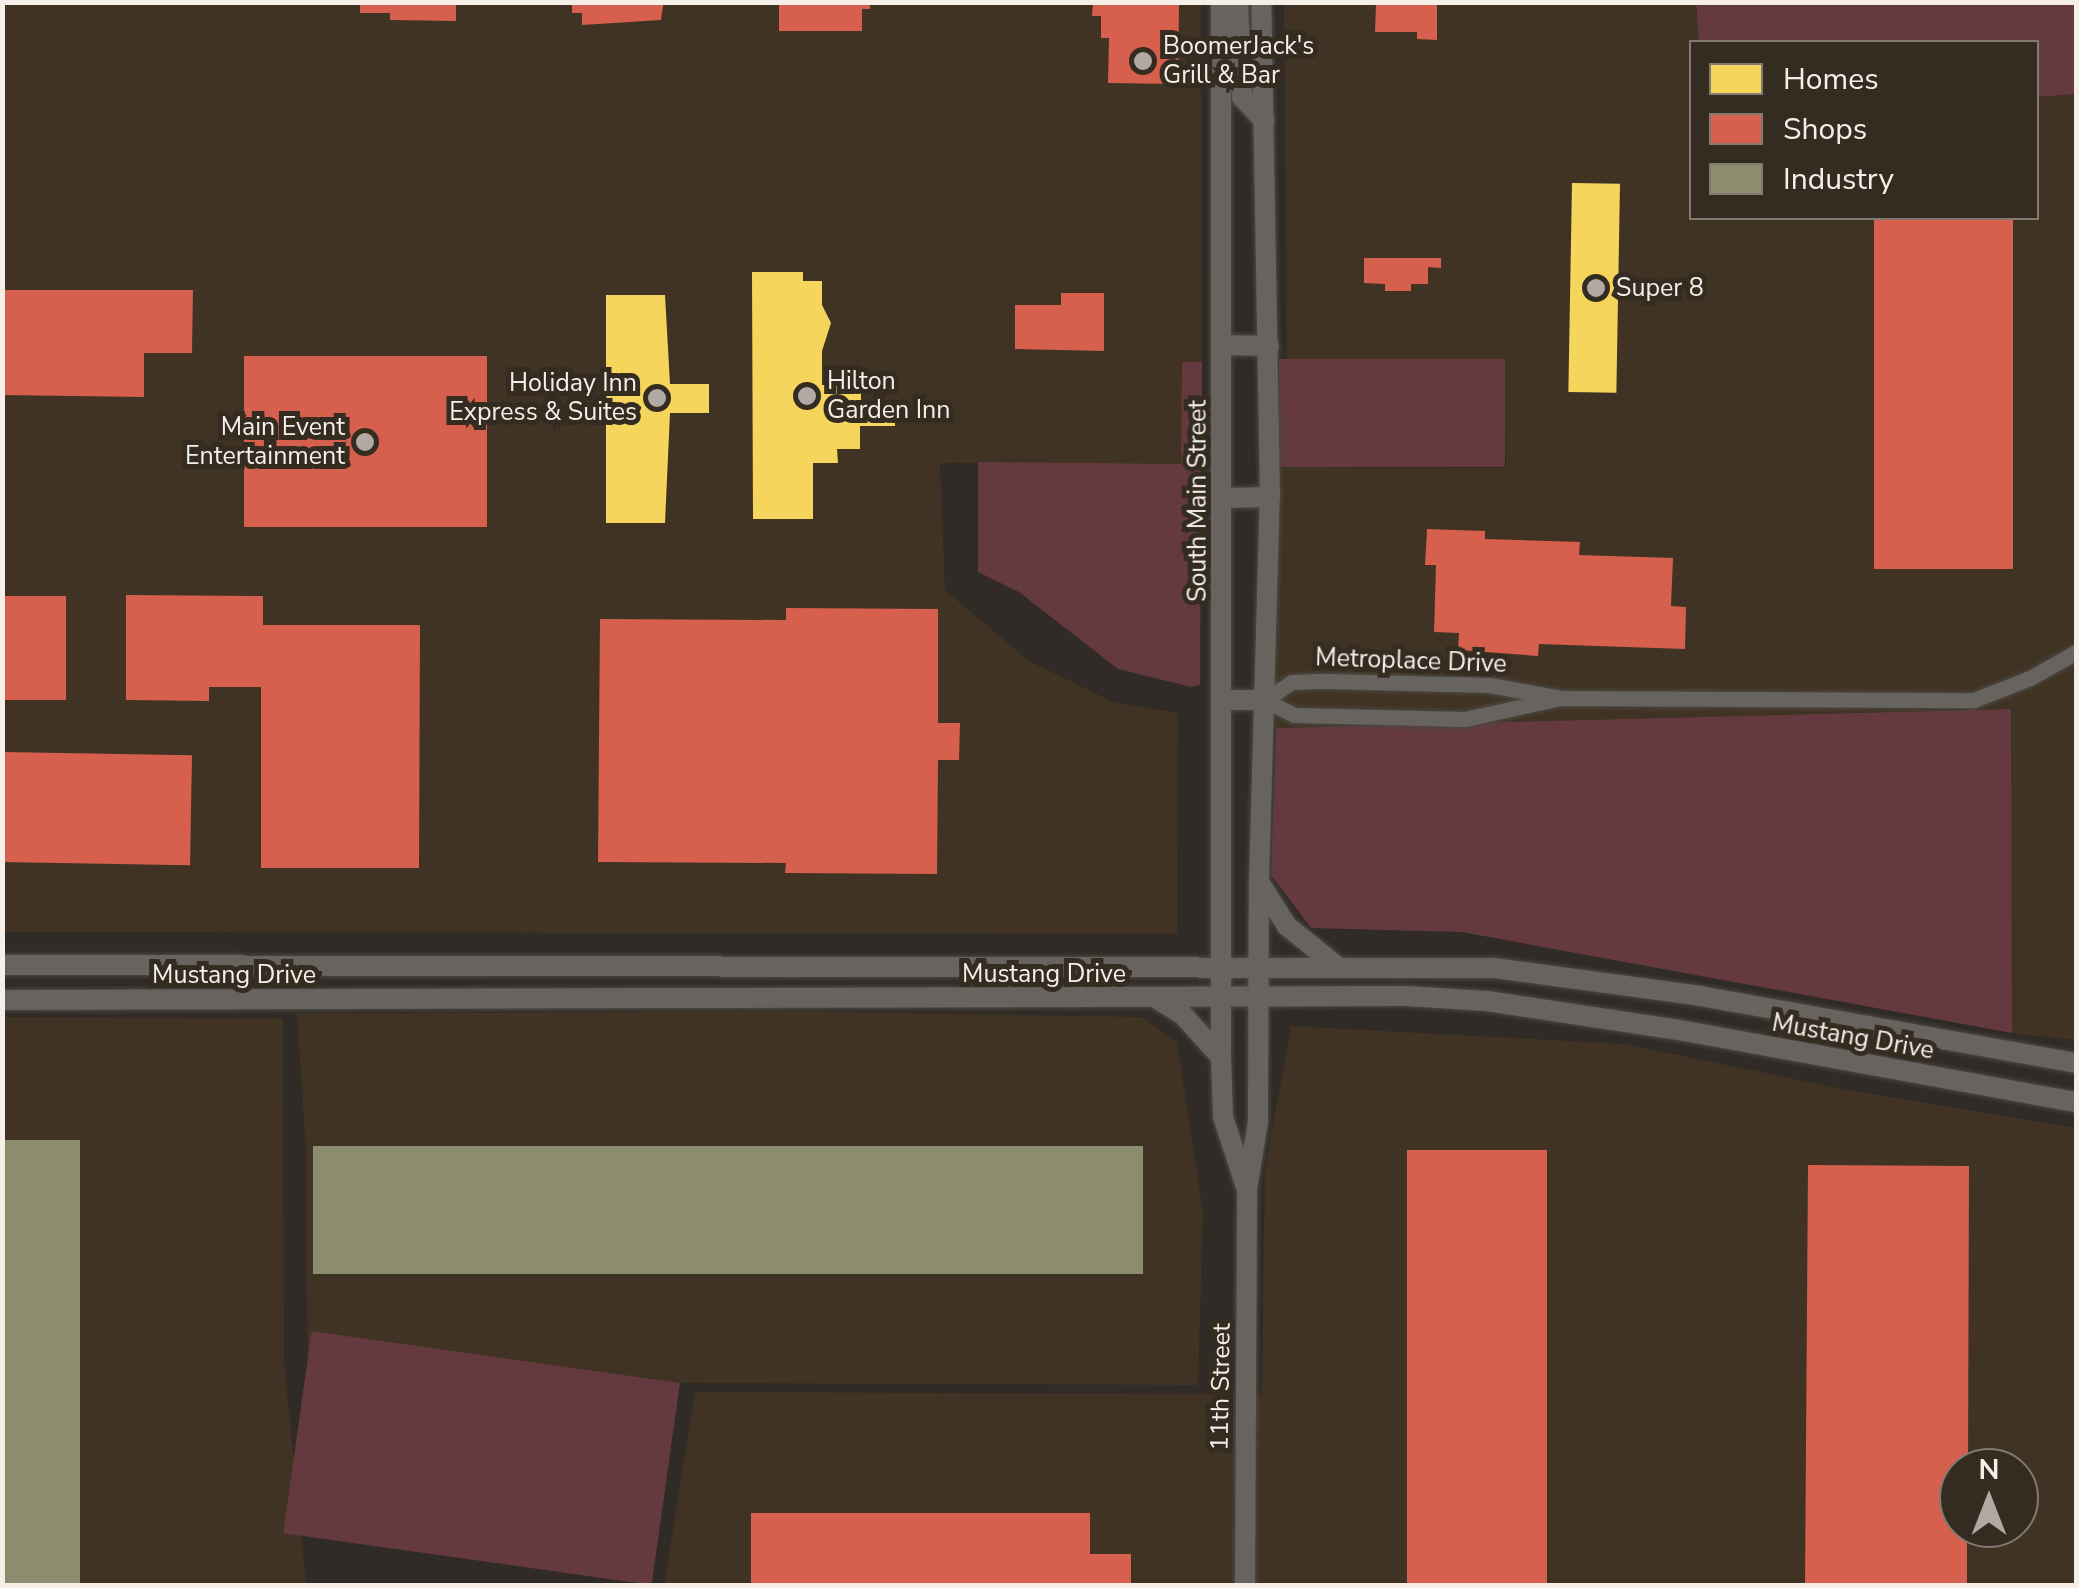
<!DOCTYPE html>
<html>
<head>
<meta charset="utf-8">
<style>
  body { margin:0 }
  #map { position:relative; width:2079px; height:1588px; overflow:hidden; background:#302b26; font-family:"Nunito Sans",sans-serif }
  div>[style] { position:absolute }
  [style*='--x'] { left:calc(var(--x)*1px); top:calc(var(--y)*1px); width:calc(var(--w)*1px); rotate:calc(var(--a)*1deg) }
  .built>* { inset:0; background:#403323 }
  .green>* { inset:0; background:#643a3f; transform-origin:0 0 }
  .homes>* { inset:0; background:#f6d55c; transform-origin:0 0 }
  .shops>* { inset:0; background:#d6604d; transform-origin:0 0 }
  .industry>* { inset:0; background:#8c8c6e; transform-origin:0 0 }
  .roads { filter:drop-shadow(0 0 2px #4c4843) drop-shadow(0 0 2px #4c4843) }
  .street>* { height:15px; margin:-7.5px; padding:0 7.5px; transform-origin:7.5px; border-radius:7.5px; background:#67635f }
  .secondary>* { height:20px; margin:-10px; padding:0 10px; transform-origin:10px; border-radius:10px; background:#67635f }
  .dots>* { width:28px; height:28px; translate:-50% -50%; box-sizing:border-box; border:5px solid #352c21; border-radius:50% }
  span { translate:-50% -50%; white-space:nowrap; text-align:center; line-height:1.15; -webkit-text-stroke:10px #352c21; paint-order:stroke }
  .poi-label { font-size:25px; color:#f6efe8 }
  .left { translate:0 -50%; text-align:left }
  .right { translate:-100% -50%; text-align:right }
  .street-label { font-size:25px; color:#f6efe8 }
  .frame { position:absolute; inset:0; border:5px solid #f6efe8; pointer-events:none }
  .legend { position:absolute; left:1689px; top:40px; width:350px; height:180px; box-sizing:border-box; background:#352c21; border:2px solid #827a71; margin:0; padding:12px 18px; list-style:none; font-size:30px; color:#f6efe8 }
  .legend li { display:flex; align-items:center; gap:20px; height:50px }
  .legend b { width:50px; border:2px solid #827a71 }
  .north { position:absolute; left:1939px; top:1448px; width:100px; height:100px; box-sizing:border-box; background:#352c21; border:2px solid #827a71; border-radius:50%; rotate:0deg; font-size:28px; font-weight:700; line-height:40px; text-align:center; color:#f6efe8 }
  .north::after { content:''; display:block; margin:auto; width:35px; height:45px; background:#b1aaa4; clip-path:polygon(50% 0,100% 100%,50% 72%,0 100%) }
</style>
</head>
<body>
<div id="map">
  <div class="built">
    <div style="clip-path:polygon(3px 3px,1201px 3px,1202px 362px,1182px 363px,1182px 464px,940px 463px,945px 590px,1029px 661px,1115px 703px,1178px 713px,1177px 934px,3px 932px)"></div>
    <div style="clip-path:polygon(1284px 3px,1696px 3px,1699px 42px,1692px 42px,1692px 218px,2036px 218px,2037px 97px,2076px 94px,2076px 1040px,2012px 1033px,2010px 709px,1276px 728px,1278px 467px,1506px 468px,1504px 359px,1287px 359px)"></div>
    <div style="clip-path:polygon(774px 1011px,1142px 1017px,1177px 1042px,1203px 1212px,1198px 1385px,680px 1383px,308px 1389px,306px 1149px,297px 1014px)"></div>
    <div style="clip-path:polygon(3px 1017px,283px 1018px,284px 1360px,306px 1585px,3px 1586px)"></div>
    <div style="clip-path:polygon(evenodd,1291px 1026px,1624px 1044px,1848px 1090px,2076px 1128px,2076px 1585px,664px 1586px,695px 1392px,1262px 1394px,1265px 1170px,1291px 1026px,1959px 1468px,2019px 1468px,2019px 1528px,1959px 1528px,1959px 1468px)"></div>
  </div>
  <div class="green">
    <div style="clip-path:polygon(1696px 3px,2076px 3px,2076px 94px,2037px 97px,2036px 42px,1699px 42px)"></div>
    <div style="left:1279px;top:359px;width:226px;height:108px"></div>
    <div style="clip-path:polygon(1182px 362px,1202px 362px,1200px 685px,1191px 687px,1118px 669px,1019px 592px,978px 572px,978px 462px,1181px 464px)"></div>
    <div style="clip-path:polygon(2011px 709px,2012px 1033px,1462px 932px,1311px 928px,1271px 875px,1276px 728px)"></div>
    <div style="left:680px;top:1383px;width:204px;height:372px;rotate:98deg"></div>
  </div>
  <div class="homes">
    <div style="left:1572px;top:183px;width:48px;height:209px;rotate:1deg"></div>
    <div style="clip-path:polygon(752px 272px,803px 272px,803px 281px,822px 281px,822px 305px,831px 323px,822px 351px,822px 385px,861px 385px,861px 406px,895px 406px,895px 426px,860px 426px,860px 449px,837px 449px,838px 463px,813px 463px,813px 519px,753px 519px)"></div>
    <div style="clip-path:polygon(606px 295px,665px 295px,670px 384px,709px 384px,709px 413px,670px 413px,665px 523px,606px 523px)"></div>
  </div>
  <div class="shops">
    <div style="clip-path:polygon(360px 2px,456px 2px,456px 21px,390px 20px,390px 13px,360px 13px)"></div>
    <div style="clip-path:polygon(572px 2px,663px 2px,663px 6px,661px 20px,582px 25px,582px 13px,572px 13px)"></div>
    <div style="clip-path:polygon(779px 2px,870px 2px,870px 9px,862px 9px,862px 31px,779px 31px)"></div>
    <div style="clip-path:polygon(1093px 2px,1179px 2px,1178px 84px,1108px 83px,1109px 38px,1101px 38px,1101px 16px,1092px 16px)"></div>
    <div style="clip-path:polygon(1376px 2px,1437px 2px,1437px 40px,1417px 39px,1417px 32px,1375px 32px)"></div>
    <div style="left:1874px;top:218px;width:139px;height:351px"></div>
    <div style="clip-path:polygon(1364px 258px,1441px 258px,1441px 268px,1428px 267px,1428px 284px,1411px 284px,1411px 291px,1385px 291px,1385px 284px,1364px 283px)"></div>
    <div style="clip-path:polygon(2px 290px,193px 290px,192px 353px,144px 353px,144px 397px,2px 395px)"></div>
    <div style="clip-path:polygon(1061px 293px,1104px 293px,1104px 351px,1015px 349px,1015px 305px,1061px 305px)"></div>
    <div style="left:244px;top:356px;width:243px;height:171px"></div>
    <div style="clip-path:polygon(1427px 529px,1485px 531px,1485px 539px,1580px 542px,1579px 555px,1673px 558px,1671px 606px,1686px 607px,1685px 649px,1539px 644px,1538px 656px,1458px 650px,1459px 633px,1434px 632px,1436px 565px,1425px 565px)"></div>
    <div style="clip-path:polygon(126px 595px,263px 596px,263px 625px,420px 625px,419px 868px,261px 868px,261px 687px,209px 687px,209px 701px,126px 700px)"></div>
    <div style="left:2px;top:596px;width:64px;height:104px"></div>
    <div style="clip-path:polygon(786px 608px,938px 609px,938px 723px,960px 723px,959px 760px,938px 760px,937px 874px,785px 873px,786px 863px,598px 862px,600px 619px,786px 620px)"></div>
    <div style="left:2px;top:752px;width:190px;height:110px;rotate:1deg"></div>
    <div style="left:1407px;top:1150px;width:140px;height:436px"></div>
    <div style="clip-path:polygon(1808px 1165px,1969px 1166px,1968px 1468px,1959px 1468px,1959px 1528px,1967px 1528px,1967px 1586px,1805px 1586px)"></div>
    <div style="clip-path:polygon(751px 1513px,1090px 1513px,1090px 1554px,1131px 1554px,1131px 1586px,751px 1586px)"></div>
  </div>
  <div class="industry">
    <div style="left:2px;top:1140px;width:78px;height:446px"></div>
    <div style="left:313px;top:1146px;width:830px;height:128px"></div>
  </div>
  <div class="roads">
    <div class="street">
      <div style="--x:1561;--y:698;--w:98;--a:167.7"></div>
      <div style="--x:1465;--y:719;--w:171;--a:-178.7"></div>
      <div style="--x:1294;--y:715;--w:33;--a:-153"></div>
      <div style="--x:1265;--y:700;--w:32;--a:-34"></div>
      <div style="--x:1292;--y:682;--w:34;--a:-2"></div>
      <div style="--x:1326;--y:681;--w:163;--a:1.4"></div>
      <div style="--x:1489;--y:685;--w:73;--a:10.2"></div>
      <div style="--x:1561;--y:698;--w:413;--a:0.3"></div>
      <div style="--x:1974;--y:700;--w:62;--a:-21.6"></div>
      <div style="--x:2032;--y:677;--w:51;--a:-29.6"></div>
    </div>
    <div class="secondary">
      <div style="--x:1221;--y:2;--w:1055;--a:90"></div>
      <div style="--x:1221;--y:1057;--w:60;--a:88.1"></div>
      <div style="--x:1223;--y:1117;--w:74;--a:71.8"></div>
      <div style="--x:1238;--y:2;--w:95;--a:87.6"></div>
      <div style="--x:1242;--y:97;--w:33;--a:47"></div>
      <div style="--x:1222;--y:345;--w:47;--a:1.2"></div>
      <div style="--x:1223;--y:498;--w:47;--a:-1.2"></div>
      <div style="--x:1223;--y:700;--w:42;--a:0"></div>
      <div style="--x:1259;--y:882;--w:52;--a:57.5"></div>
      <div style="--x:1287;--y:926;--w:65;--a:38.8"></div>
      <div style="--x:2;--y:965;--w:1492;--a:0.12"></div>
      <div style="--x:1494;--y:968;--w:208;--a:7.7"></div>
      <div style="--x:1700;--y:996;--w:382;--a:10.1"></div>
      <div style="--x:2;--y:1000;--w:1404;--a:-0.16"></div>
      <div style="--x:1406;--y:996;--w:81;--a:3.5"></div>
      <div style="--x:1487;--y:1001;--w:194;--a:8.6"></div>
      <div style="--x:1679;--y:1030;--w:403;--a:10.3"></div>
      <div style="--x:1159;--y:1000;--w:28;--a:32"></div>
      <div style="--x:1183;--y:1015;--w:57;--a:47.9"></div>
      <div style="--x:1245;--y:1586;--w:396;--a:-89.7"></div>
      <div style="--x:1247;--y:1190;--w:70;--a:-80.9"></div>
      <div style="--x:1258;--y:1121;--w:239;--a:-89.8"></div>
      <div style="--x:1259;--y:882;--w:385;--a:-88.4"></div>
      <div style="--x:1270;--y:497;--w:495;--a:-91"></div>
    </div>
  </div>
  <div class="dots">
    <div style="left:1143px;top:61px;background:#b1aaa4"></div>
    <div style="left:1596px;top:288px;background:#b1aaa4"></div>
    <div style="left:807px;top:396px;background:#b1aaa4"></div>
    <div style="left:657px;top:398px;background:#b1aaa4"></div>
    <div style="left:365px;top:442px;background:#b1aaa4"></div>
  </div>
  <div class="poi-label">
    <span class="left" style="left:1163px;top:61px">BoomerJack's<br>Grill &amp; Bar</span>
    <span class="left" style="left:1616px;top:288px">Super 8</span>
    <span class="left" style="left:827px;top:396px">Hilton<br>Garden Inn</span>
    <span class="right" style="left:637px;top:398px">Holiday Inn<br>Express &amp; Suites</span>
    <span class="right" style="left:345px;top:442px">Main Event<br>Entertainment</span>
  </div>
  <div class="street-label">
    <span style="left:1198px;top:501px;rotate:-90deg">South Main Street</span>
    <span style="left:1411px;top:661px;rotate:2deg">Metroplace Drive</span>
    <span style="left:1044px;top:974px">Mustang Drive</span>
    <span style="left:234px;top:975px">Mustang Drive</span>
    <span style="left:1853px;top:1037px;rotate:10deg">Mustang Drive</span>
    <span style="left:1221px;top:1387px;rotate:-89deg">11th Street</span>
  </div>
  <div class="frame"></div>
  <ul class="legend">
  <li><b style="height:28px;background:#f6d55c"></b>Homes</li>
  <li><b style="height:28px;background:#d6604d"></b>Shops</li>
  <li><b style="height:28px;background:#8c8c6e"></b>Industry</li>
  </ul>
  <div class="north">N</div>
</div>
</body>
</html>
